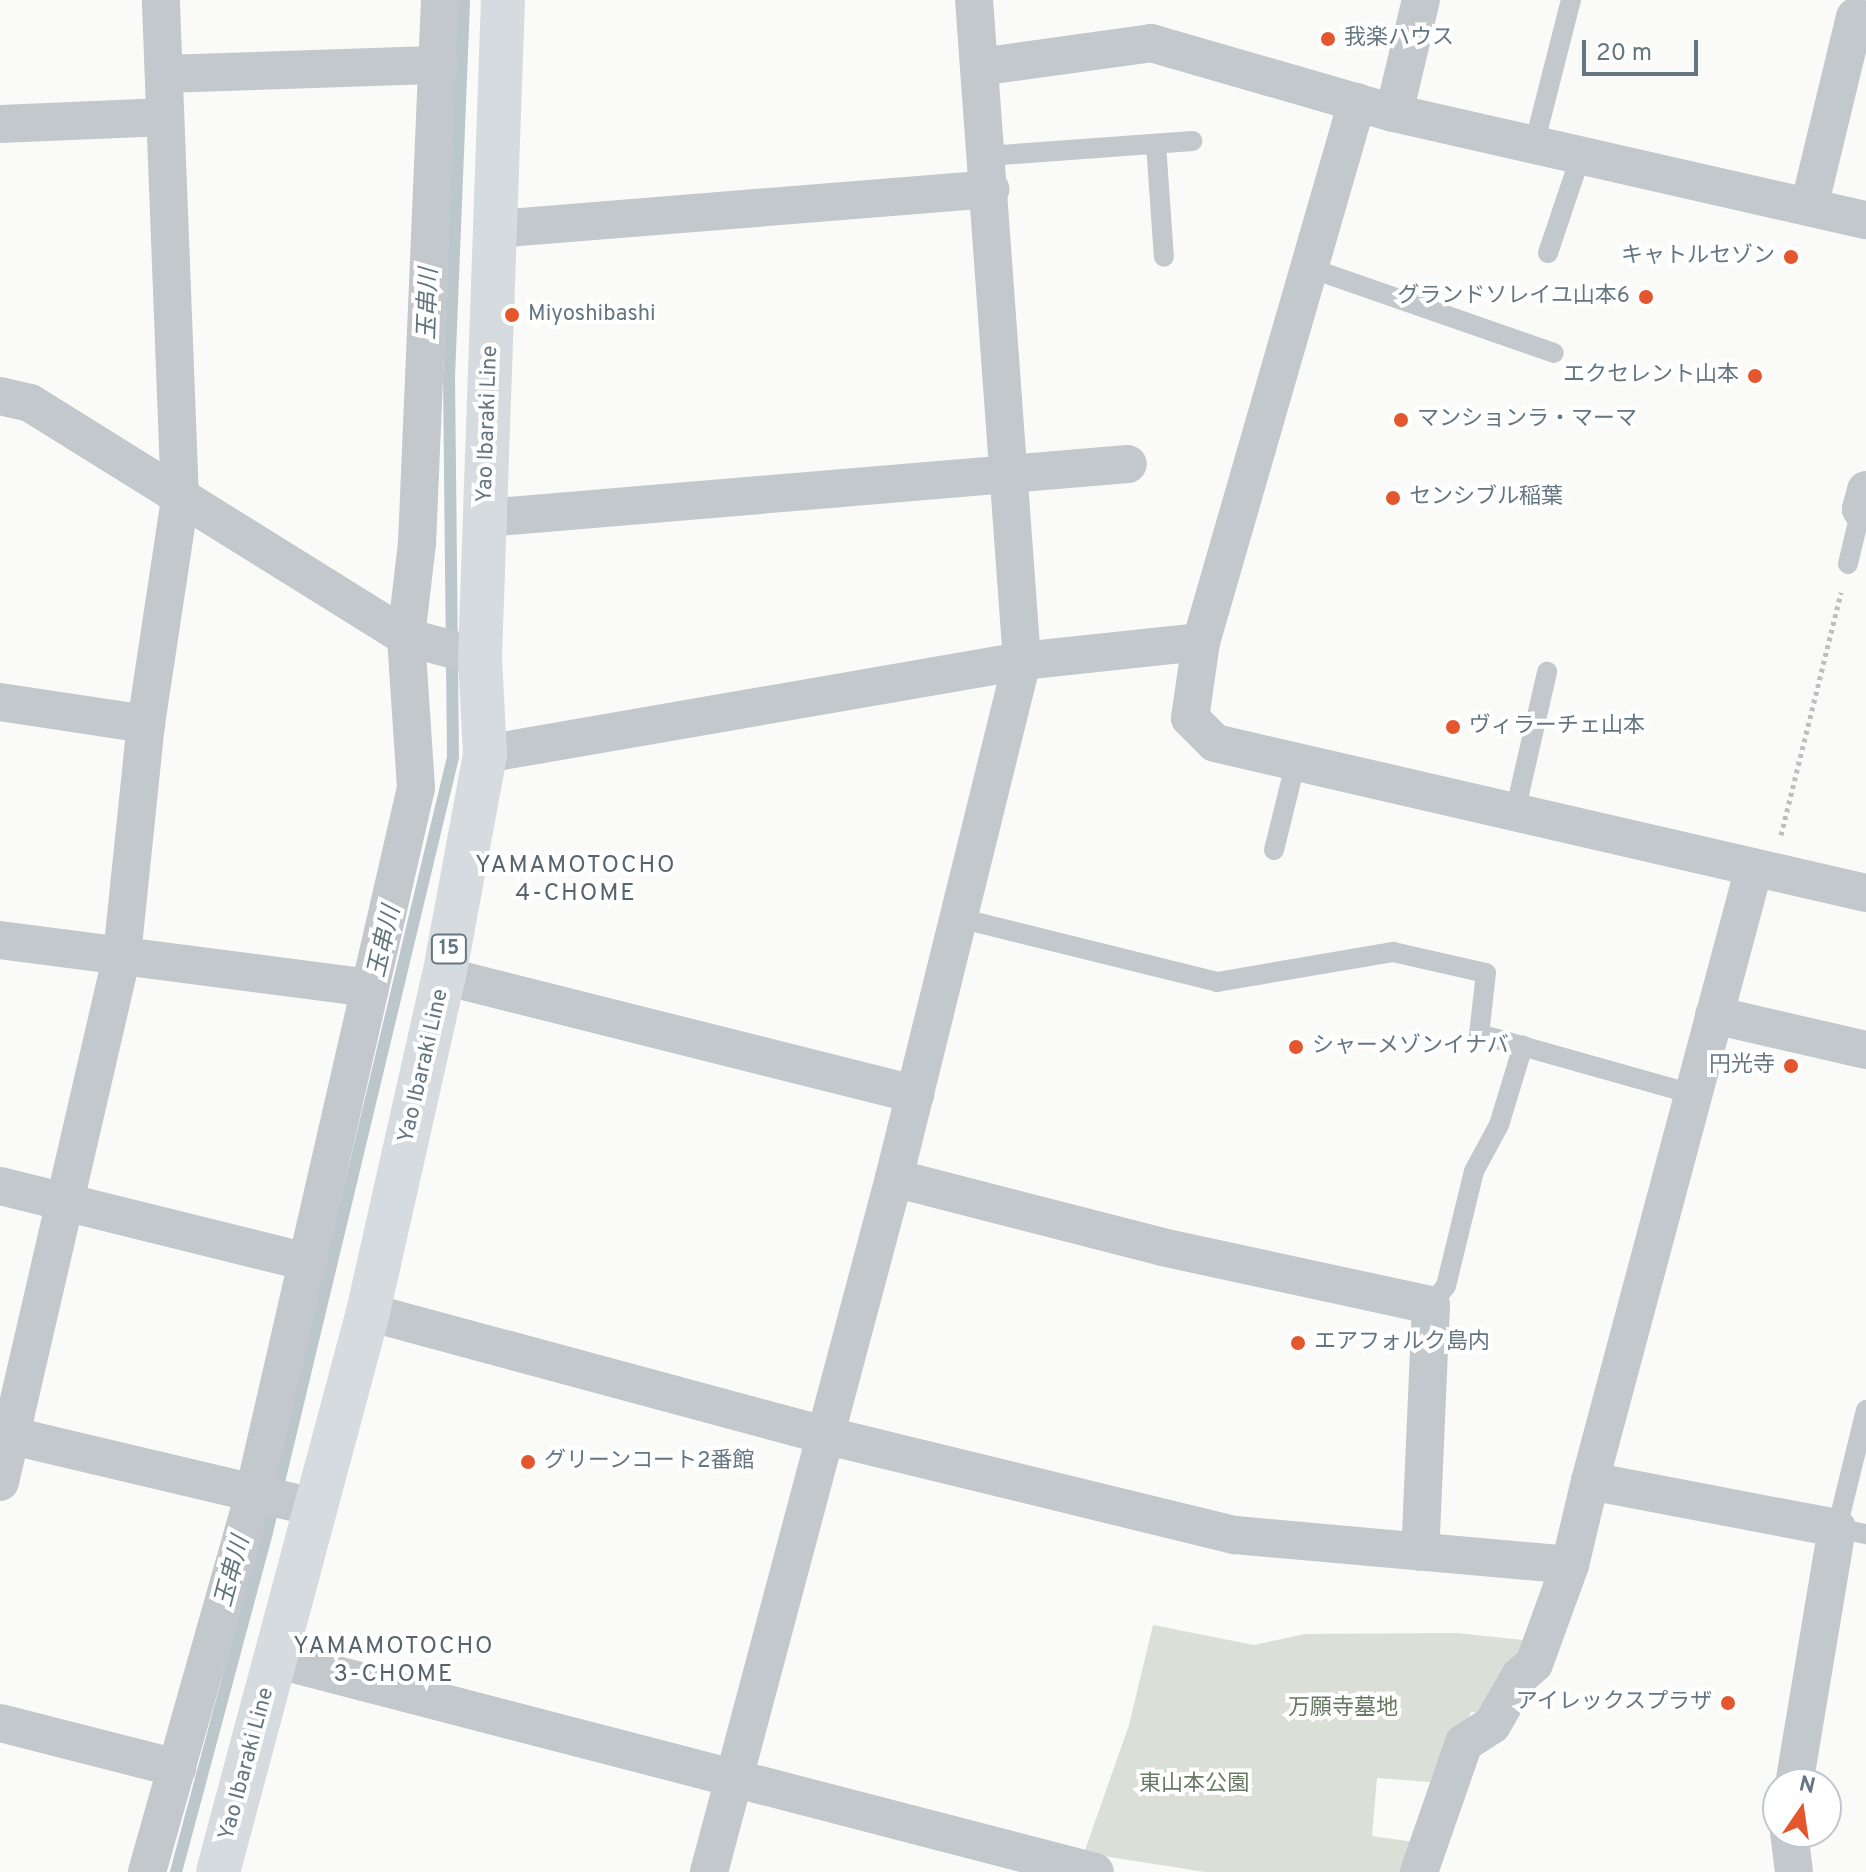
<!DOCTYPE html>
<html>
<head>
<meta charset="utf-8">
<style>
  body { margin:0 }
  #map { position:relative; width:1866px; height:1872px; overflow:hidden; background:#fafaf8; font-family:Overpass,"Noto Sans JP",sans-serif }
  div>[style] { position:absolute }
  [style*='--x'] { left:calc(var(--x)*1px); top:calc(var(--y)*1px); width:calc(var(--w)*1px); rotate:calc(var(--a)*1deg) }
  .green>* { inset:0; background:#dadfd7 }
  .stream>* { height:12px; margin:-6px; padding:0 6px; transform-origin:6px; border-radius:6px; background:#bbc7cb }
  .path>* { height:5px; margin-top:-2.5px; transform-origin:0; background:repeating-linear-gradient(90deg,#bbbfc2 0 4px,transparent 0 8px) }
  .service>* { height:20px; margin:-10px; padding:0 10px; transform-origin:10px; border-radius:10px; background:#c3c8cc }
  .minor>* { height:38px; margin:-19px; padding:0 19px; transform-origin:19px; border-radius:19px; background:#c3c8cc }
  .primary>* { height:44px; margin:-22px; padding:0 22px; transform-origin:22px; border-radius:22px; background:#d6dbdf }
  .dots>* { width:22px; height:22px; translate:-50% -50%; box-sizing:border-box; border:4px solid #fff; border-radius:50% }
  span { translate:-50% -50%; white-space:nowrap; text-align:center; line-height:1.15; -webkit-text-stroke:8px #fff; paint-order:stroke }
  .shield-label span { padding:2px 6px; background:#fff; border:2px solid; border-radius:6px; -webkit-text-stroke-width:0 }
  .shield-label { font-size:20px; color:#657683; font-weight:700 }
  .poi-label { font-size:22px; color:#657683 }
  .left { translate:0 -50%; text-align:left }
  .right { translate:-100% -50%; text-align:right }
  .street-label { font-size:22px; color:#657683 }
  .park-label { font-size:22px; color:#687a64 }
  .water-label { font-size:24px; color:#60757c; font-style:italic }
  .neighbourhood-label { font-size:24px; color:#57646e; letter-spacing:2px }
  .north { position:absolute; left:1762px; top:1768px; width:80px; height:80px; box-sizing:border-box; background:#fff; border:2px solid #c1c8cd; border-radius:50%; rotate:13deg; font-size:22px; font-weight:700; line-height:32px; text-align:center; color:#657683 }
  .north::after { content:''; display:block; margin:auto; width:28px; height:36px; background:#e4572e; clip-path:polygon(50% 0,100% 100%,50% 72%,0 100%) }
  .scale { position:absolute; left:1582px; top:40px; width:116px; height:36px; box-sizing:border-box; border:4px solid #657683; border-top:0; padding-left:10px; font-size:24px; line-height:28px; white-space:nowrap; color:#657683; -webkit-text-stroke:6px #fff; paint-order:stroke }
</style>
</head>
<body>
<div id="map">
  <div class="green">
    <div style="clip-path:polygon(1153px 1625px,1254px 1645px,1305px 1634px,1457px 1633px,1534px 1641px,1491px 1713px,1471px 1712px,1442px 1783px,1377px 1778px,1372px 1836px,1421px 1843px,1412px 1872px,1205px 1872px,1084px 1853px,1129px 1725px)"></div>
  </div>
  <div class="stream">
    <div style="--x:176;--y:1872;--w:352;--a:-75"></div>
    <div style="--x:267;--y:1532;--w:797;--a:-76.5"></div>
    <div style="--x:453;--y:757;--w:380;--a:-90.6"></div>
    <div style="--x:449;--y:377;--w:377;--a:-87.7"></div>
  </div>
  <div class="path">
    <div style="--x:1781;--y:835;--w:250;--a:-76.1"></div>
  </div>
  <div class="service">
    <div style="--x:1156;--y:144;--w:113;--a:86"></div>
    <div style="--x:1534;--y:145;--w:150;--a:-75.7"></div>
    <div style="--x:987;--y:156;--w:206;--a:-4.2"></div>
    <div style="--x:1548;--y:253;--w:103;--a:-71.4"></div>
    <div style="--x:1310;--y:268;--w:258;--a:19.2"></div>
    <div style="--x:1848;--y:564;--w:57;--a:-76.7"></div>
    <div style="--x:1515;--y:812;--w:144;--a:-77.1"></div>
    <div style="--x:1274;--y:850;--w:92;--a:-76.1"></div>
    <div style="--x:959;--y:918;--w:266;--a:13.9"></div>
    <div style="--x:1217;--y:982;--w:179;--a:-9.7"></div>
    <div style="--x:1393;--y:952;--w:95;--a:12.7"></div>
    <div style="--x:1486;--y:973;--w:61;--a:96.5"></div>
    <div style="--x:1479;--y:1034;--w:222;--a:15.7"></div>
    <div style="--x:1431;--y:1305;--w:24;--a:-52"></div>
    <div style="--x:1446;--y:1286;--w:118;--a:-76.3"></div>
    <div style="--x:1474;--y:1171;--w:52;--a:-61.5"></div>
    <div style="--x:1499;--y:1125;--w:83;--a:-73.1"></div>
    <div style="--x:1866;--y:1410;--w:122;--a:103.8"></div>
    <div style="--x:1837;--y:1528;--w:30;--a:12"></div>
  </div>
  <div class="minor">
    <div style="--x:979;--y:67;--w:174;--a:-7.9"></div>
    <div style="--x:1151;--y:43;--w:253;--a:16.1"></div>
    <div style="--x:1394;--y:113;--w:484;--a:12.8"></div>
    <div style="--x:164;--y:74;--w:276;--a:-1.9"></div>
    <div style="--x:1357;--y:102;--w:562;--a:106.11"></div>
    <div style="--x:1201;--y:642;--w:77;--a:98.2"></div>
    <div style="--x:1190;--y:718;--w:35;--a:45"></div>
    <div style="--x:1215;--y:743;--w:668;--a:12.98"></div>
    <div style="--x:1394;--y:113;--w:116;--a:-76.6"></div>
    <div style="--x:0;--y:124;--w:165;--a:-2.4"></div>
    <div style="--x:1809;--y:207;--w:195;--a:-76.4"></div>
    <div style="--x:1855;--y:17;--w:11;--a:15"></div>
    <div style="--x:495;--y:229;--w:497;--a:-4.6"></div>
    <div style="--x:0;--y:396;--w:31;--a:13"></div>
    <div style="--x:30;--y:403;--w:443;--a:31.9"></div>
    <div style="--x:406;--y:637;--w:77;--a:15.1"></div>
    <div style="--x:1866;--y:490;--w:20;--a:105"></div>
    <div style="--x:1861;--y:509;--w:5;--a:11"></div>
    <div style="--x:485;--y:518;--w:645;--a:-4.8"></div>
    <div style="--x:0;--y:702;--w:148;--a:8.6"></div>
    <div style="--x:485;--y:754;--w:545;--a:-9.83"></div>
    <div style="--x:1022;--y:661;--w:180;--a:-6.1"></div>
    <div style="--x:1754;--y:868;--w:635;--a:104.98"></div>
    <div style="--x:1590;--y:1481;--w:251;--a:10.8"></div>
    <div style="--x:1837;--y:1528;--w:260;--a:99.5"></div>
    <div style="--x:0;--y:940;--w:372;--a:7.4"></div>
    <div style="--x:444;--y:976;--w:486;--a:14.1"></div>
    <div style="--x:1714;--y:1015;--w:156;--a:13"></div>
    <div style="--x:894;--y:1178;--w:277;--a:14.4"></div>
    <div style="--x:1162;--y:1247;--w:275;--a:12.2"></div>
    <div style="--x:1431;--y:1305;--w:247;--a:92.5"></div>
    <div style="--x:0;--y:1186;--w:319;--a:13.9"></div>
    <div style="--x:368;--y:1312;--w:472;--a:15.1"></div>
    <div style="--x:824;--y:1435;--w:423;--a:13.7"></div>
    <div style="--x:1235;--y:1535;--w:336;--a:5.1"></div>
    <div style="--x:1570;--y:1565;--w:86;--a:-76.6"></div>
    <div style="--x:0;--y:1433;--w:323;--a:13.3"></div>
    <div style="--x:0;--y:1482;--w:541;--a:-76.97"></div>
    <div style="--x:122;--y:955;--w:232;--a:-84.1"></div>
    <div style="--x:146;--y:724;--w:228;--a:-81.4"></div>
    <div style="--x:180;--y:499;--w:499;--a:-92.2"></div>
    <div style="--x:275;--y:1659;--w:847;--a:14.56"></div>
    <div style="--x:0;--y:1723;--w:183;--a:14.3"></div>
    <div style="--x:1789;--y:1832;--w:40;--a:82.9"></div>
    <div style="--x:147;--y:1872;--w:394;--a:-74.2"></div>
    <div style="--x:254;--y:1493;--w:723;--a:-77.06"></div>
    <div style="--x:416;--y:788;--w:151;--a:-93.8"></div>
    <div style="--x:406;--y:637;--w:94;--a:-83.3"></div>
    <div style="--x:417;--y:544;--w:544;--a:-87.58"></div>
    <div style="--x:709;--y:1872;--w:718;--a:-75.07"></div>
    <div style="--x:894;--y:1178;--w:533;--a:-76.09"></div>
    <div style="--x:1022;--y:661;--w:663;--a:-94.15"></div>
    <div style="--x:1419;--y:1872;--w:137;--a:-70.8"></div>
    <div style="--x:1464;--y:1743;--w:33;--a:-33"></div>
    <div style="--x:1492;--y:1725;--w:56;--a:-60.3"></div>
    <div style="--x:1520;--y:1676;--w:18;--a:-41"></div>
    <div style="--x:1534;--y:1664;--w:105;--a:-70"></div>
  </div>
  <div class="primary">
    <div style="--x:218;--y:1872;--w:580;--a:-75"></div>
    <div style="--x:368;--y:1312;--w:344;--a:-77.3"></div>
    <div style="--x:444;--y:976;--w:226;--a:-79.5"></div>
    <div style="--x:485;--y:754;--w:97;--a:-93"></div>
    <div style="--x:480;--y:657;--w:657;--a:-88"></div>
  </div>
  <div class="dots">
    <div style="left:1328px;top:39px;background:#e4572e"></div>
    <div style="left:1791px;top:257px;background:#e4572e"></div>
    <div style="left:1646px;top:297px;background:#e4572e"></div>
    <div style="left:512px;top:315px;background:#e4572e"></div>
    <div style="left:1755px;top:376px;background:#e4572e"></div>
    <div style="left:1401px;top:420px;background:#e4572e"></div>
    <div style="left:1393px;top:498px;background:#e4572e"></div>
    <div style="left:1453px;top:727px;background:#e4572e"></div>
    <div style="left:1296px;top:1047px;background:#e4572e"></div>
    <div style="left:1791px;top:1066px;background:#e4572e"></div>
    <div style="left:1298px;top:1343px;background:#e4572e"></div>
    <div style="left:528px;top:1462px;background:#e4572e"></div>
    <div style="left:1728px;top:1703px;background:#e4572e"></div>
  </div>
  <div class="shield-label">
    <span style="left:449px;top:949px">15</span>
  </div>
  <div class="poi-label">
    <span class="left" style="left:1344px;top:39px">我楽ハウス</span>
    <span class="right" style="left:1775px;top:257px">キャトルセゾン</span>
    <span class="right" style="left:1630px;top:297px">グランドソレイユ山本6</span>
    <span class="left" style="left:528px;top:315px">Miyoshibashi</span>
    <span class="right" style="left:1739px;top:376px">エクセレント山本</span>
    <span class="left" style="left:1417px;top:420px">マンションラ・マーマ</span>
    <span class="left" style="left:1409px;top:498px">センシブル稲葉</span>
    <span class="left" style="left:1469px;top:727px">ヴィラーチェ山本</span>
    <span class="left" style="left:1312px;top:1047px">シャーメゾンイナバ</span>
    <span class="right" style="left:1775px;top:1066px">円光寺</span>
    <span class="left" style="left:1314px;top:1343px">エアフォルク島内</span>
    <span class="left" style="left:544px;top:1462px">グリーンコート2番館</span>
    <span class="right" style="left:1712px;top:1703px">アイレックスプラザ</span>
  </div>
  <div class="street-label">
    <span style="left:488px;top:424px;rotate:-88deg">Yao Ibaraki Line</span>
    <span style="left:424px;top:1066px;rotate:-77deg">Yao Ibaraki Line</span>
    <span style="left:247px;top:1764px;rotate:-75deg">Yao Ibaraki Line</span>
  </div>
  <div class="park-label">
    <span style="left:1343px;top:1709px">万願寺墓地</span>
    <span style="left:1194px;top:1785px">東山本公園</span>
  </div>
  <div class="water-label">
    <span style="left:430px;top:304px;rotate:-88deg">玉串川</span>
    <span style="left:386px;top:942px;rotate:-77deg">玉串川</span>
    <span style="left:234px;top:1572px;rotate:-75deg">玉串川</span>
  </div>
  <div class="neighbourhood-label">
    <span style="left:576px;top:881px">YAMAMOTOCHO<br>4-CHOME</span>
    <span style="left:394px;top:1662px">YAMAMOTOCHO<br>3-CHOME</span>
  </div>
  <div class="north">N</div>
  <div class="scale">20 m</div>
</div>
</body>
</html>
